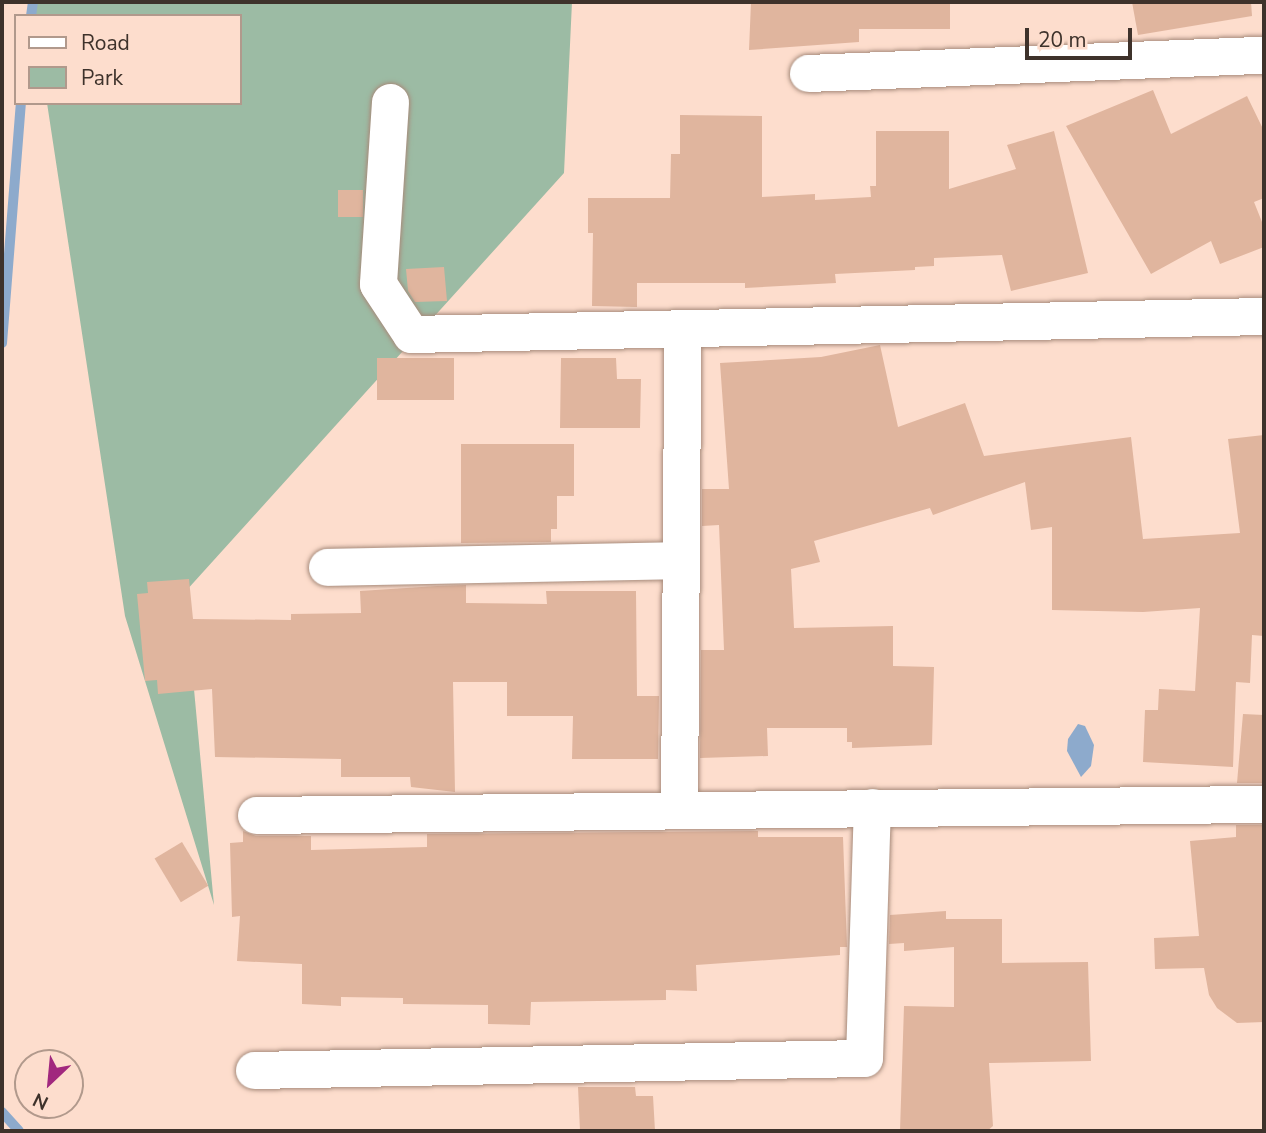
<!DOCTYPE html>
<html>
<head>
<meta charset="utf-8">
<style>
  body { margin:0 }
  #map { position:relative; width:1266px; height:1133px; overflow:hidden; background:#fdddcd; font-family:"Nunito Sans",sans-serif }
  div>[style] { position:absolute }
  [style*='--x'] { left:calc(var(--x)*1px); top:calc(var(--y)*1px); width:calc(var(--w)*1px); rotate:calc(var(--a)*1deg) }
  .green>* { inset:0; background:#9cbba4 }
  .water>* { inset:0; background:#8daacc }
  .stream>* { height:10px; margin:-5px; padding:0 5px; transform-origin:5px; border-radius:5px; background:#8daacc }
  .building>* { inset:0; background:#e0b59e; transform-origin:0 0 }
  .roads { filter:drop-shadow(0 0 2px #a78b7b) drop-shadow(0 0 2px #a78b7b) }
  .minor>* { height:37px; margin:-18.5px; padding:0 18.5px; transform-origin:18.5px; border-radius:18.5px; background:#fff }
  span { translate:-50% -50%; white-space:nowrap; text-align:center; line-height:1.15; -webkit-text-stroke:5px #fdddcd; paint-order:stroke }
  .frame { position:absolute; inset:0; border:4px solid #3e322b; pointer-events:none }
  .legend { position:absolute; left:14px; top:14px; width:228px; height:91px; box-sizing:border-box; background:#fdddcd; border:2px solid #b1998c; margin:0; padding:9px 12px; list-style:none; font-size:21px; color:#3e322b }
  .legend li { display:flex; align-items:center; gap:14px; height:35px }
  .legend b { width:35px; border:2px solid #b1998c }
  .north { position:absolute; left:14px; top:1049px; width:70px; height:70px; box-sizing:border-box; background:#fdddcd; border:2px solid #b1998c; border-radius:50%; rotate:206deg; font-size:19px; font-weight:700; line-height:28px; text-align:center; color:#3e322b }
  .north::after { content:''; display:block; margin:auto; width:24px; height:32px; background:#a1287e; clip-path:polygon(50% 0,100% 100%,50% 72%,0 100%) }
  .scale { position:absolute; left:1025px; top:28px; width:107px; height:32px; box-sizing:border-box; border:4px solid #3e322b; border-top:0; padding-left:9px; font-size:21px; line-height:24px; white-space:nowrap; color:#3e322b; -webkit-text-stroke:5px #fdddcd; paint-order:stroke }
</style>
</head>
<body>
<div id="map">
  <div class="green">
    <div style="clip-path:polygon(32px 2px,572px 2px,564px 173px,185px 592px,214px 905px,125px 616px,47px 103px,240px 103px,240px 16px,34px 16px)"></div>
  </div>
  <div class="water">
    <div style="clip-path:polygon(1078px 724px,1085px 726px,1094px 745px,1091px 766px,1081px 777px,1067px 751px,1068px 739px)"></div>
  </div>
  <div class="stream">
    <div style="--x:31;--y:16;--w:14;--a:-82"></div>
    <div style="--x:2;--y:343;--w:241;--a:-85.5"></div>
    <div style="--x:2;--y:1112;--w:25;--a:48"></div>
  </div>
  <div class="building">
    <div style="clip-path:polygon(751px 2px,950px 2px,950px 29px,859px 29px,859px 42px,749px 50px)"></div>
    <div style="clip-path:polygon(1132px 2px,1251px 2px,1252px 16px,1138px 35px)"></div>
    <div style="clip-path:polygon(1153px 90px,1171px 134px,1247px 96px,1264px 131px,1264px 198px,1254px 202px,1264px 227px,1264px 247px,1220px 264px,1211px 241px,1151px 274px,1066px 126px)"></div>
    <div style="clip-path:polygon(680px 115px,762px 116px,762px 197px,815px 194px,815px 200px,871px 197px,870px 186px,876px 186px,876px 131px,949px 131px,949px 189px,1016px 169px,1007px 145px,1054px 131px,1088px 273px,1011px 291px,1002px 255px,934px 258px,934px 266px,915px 267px,915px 270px,835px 274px,836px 283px,745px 288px,745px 283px,637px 283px,637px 307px,592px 306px,593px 233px,588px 233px,588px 198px,670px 198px,671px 154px,680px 154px)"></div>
    <div style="left:338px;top:190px;width:25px;height:27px"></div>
    <div style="clip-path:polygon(444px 267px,447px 301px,415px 302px,408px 291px,406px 269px)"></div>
    <div style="clip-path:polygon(880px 345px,898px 427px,965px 403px,984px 456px,1131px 437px,1143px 539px,1240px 533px,1228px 439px,1264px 435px,1264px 636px,1252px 635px,1250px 683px,1236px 682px,1233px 767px,1143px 762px,1145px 710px,1158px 710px,1159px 689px,1195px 691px,1200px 608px,1143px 612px,1052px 610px,1052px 527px,1031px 530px,1025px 482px,933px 515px,930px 508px,814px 541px,820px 562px,791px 569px,794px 628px,893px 626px,893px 666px,934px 667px,932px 745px,852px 748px,852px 742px,847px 742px,847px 728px,767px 728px,768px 756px,700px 758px,701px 650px,724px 650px,719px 525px,702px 526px,702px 489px,729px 489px,720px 363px,821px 357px)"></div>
    <div style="left:454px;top:358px;width:42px;height:77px;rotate:90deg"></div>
    <div style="clip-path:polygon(561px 358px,616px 358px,617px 379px,641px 379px,640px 428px,560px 428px)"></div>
    <div style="clip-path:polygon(461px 444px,574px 444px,574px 496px,557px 496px,557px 529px,551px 529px,551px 542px,461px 543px)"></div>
    <div style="clip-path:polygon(189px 579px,193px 619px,291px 620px,291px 614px,361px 613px,360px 591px,437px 586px,466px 585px,466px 603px,547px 604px,546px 591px,636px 591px,637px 696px,659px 696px,658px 759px,572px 759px,573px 716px,507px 716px,507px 682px,453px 682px,455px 792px,411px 787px,410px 777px,341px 777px,341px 759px,215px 757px,212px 689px,158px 694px,157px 680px,145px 681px,137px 594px,148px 593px,147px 582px)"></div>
    <div style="clip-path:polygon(1243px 714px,1264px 715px,1264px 783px,1237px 783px)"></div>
    <div style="clip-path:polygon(1236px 825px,1264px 825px,1264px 1022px,1237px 1023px,1217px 1008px,1209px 995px,1204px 968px,1155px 969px,1154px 938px,1199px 936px,1190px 841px,1236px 837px)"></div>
    <div style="clip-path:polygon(243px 831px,256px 836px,311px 836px,311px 850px,427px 847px,427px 834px,758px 831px,758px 837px,843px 837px,847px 947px,840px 947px,840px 955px,696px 965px,697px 991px,666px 990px,666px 1000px,531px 1002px,530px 1025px,488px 1024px,488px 1005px,403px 1004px,403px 998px,341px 997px,341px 1006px,302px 1004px,302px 964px,237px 961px,240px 916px,232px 917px,230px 843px,243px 842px)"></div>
    <div style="left:182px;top:842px;width:51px;height:32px;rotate:59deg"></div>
    <div style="clip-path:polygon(946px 911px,946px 919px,1002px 919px,1002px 963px,1088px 962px,1091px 1061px,989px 1063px,993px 1126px,987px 1131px,900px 1131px,904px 1006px,954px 1007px,954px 947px,904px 951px,904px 943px,889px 944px,890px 915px)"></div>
    <div style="clip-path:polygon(578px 1087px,635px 1087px,636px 1096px,653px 1096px,655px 1131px,580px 1131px)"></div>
  </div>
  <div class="roads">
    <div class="minor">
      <div style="--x:808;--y:73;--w:456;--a:-2.3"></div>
      <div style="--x:390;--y:102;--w:182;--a:93.8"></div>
      <div style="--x:378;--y:284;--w:60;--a:56.6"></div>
      <div style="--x:411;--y:334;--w:853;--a:-1.21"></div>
      <div style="--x:327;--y:567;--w:354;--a:-1.1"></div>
      <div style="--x:679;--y:809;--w:480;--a:-89.6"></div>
      <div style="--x:256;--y:815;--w:1008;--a:-0.63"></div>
      <div style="--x:254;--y:1070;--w:610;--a:-1.13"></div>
      <div style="--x:864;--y:1058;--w:251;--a:-88.2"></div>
    </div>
  </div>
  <div class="frame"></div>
  <ul class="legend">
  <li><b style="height:9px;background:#fff"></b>Road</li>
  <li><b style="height:19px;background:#9cbba4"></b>Park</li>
  </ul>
  <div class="north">N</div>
  <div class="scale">20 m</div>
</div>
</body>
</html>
